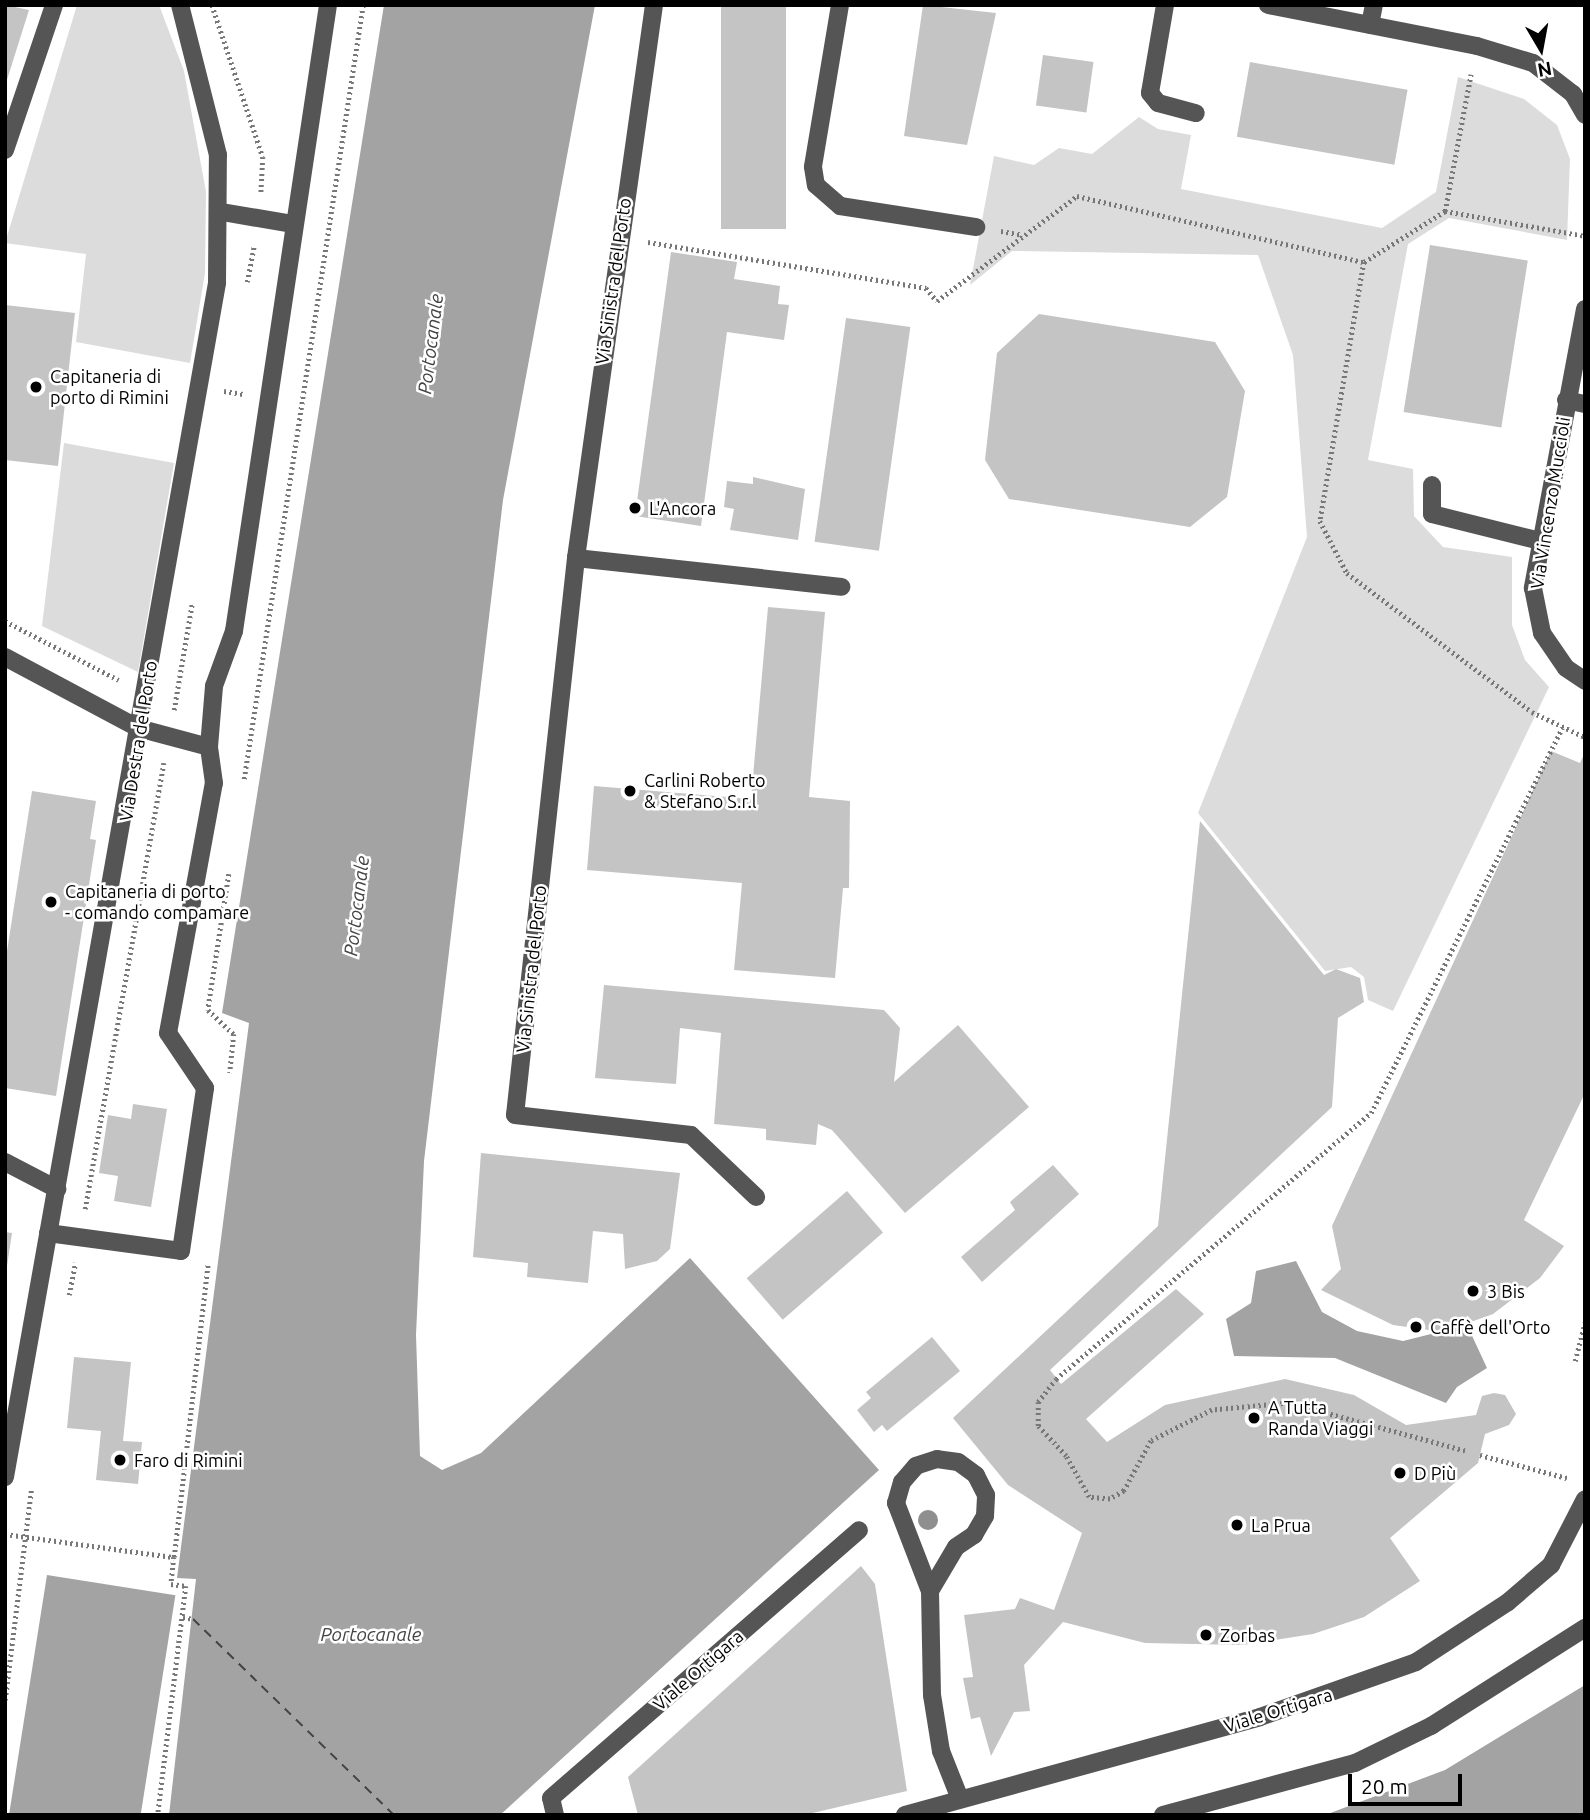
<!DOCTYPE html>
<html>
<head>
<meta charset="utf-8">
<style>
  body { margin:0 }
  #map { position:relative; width:1590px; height:1820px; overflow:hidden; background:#fff; font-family:Ubuntu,sans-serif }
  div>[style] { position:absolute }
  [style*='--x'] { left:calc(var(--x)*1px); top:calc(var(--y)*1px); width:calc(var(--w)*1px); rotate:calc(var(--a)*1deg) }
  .green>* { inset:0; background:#dcdcdc }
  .water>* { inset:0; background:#a3a3a3; transform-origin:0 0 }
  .ferry>* { height:2px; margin-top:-1px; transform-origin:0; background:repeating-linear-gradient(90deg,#444 0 9px,transparent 0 16px) }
  .building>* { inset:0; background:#c4c4c4; transform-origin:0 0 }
  .path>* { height:4.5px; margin-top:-2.25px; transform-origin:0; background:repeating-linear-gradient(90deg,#777 0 2px,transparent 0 5.5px) }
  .minor>* { height:18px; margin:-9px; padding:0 9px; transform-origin:9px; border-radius:9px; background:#555 }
  .trees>* { width:20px; height:20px; margin:-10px; border-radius:50%; background:#8f8f8f }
  .dots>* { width:19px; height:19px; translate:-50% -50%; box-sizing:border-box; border:4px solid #fff; border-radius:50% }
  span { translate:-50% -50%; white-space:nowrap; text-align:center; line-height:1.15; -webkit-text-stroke:5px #fff; paint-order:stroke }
  .street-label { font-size:18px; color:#000 }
  .poi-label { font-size:18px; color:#000 }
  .left { translate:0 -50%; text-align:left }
  .water-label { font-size:19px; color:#444; font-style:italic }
  .frame { position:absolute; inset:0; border:7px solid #000; pointer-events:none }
  .north { position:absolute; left:1506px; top:14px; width:70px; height:70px; -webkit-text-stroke:5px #fff; paint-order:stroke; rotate:170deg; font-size:19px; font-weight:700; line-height:28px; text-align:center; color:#000 }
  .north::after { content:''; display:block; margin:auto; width:24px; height:32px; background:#000; clip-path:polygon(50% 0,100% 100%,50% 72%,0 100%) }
  .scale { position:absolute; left:1348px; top:1774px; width:114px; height:32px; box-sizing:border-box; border:4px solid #000; border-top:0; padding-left:9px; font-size:21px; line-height:24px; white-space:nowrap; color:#000; -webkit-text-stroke:5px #fff; paint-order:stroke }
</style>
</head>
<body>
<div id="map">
  <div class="green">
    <div style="clip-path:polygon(77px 5px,159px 5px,184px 71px,206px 192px,205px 273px,190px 363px,76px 342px,86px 254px,5px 243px)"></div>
    <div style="clip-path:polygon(1458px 77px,1524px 99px,1557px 125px,1570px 159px,1567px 240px,1449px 218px,1408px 244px,1368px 460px,1413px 469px,1414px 516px,1443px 547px,1512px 557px,1512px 625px,1525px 660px,1549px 687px,1393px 1011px,1368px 1000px,1364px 977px,1351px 967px,1325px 971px,1198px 813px,1307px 537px,1293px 355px,1258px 255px,1012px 251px,970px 285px,994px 156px,1034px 165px,1059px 148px,1092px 154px,1139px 117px,1158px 129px,1191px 135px,1181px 189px,1382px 228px,1436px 192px)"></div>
    <div style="clip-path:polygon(64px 443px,174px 463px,138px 672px,42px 626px)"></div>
  </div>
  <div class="water">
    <div style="clip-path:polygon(384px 5px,595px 5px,503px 500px,424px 1161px,416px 1335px,420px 1456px,442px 1470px,481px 1453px,690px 1258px,879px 1470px,500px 1815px,169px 1815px,196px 1579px,177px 1578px,249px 1023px,222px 1013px)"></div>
    <div style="clip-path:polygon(1296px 1261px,1322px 1312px,1357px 1331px,1403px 1341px,1467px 1325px,1487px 1368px,1457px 1387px,1446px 1403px,1335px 1358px,1234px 1356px,1226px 1319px,1251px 1303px,1256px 1271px)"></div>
    <div style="left:47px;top:1575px;width:130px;height:241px;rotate:9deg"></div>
    <div style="clip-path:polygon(1585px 1685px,1585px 1815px,1325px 1815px,1445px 1770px)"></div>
  </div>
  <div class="ferry">
    <div style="--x:193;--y:1619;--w:281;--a:44.3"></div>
  </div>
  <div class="building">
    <div style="clip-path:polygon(5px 5px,29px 10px,6px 83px,5px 83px)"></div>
    <div style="left:721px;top:5px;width:65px;height:224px"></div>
    <div style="clip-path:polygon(923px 5px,996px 13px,967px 145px,904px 136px)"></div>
    <div style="left:1043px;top:55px;width:51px;height:51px;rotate:8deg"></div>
    <div style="left:1250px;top:62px;width:160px;height:76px;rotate:10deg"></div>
    <div style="left:1430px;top:245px;width:99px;height:169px;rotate:9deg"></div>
    <div style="clip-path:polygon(671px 252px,737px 262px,734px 279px,780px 286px,778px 304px,789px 305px,784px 340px,727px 332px,701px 526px,635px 516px)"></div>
    <div style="clip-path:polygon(5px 305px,75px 313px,58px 466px,5px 460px)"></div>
    <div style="clip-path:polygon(1039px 314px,1215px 342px,1245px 391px,1227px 497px,1190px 527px,1009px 499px,985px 460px,997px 353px)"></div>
    <div style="left:846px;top:318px;width:65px;height:226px;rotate:8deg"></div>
    <div style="clip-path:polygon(753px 477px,805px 489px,798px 540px,730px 530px,734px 509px,724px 507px,727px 481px,753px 484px)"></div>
    <div style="clip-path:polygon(768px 607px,825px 612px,809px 797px,850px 801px,849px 888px,843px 888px,835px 978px,734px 970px,742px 883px,587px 870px,594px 786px,751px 799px)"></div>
    <div style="clip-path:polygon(1551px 751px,1580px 763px,1585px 752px,1585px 1093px,1524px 1220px,1564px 1246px,1540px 1278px,1493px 1314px,1443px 1332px,1393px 1325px,1321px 1290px,1341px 1269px,1332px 1226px)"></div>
    <div style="clip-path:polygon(32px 791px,96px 801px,90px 839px,96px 840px,56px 1096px,5px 1088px,5px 964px)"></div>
    <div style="clip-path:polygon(1200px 821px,1324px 975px,1336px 969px,1360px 978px,1364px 1002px,1338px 1018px,1332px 1107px,1050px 1370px,1061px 1384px,1176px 1289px,1204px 1314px,1086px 1419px,1107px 1442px,1165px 1405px,1285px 1379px,1354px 1395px,1406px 1425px,1476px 1415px,1482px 1396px,1494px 1393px,1505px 1395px,1516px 1414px,1509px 1425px,1485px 1434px,1478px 1463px,1390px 1538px,1420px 1581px,1364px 1617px,1313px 1634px,1243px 1645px,1145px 1643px,1063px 1622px,1024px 1665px,1030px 1711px,1014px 1712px,991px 1756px,980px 1717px,971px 1719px,963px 1678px,973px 1677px,964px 1615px,1015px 1609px,1020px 1598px,1054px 1610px,1082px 1533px,1008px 1485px,953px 1418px,1158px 1226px)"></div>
    <div style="clip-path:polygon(604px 985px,884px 1010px,900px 1028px,894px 1082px,958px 1025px,1029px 1107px,905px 1213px,832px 1130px,818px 1124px,816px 1145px,766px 1140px,766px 1129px,714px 1124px,721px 1033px,680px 1028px,676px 1084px,595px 1078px)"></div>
    <div style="clip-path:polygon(133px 1104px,167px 1109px,151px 1207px,114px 1201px,118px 1176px,99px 1173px,108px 1115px,131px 1119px)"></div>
    <div style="clip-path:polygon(481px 1153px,680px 1173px,670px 1249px,657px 1261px,625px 1269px,623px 1234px,593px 1231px,588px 1283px,527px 1277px,528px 1263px,473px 1257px)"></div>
    <div style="clip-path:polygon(1053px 1165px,1079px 1194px,982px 1282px,961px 1257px,1015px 1210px,1010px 1202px)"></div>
    <div style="left:847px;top:1191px;width:55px;height:133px;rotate:49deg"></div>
    <div style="clip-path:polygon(5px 1232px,12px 1233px,7px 1266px,5px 1266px)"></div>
    <div style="clip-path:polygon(932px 1337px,960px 1371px,887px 1431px,882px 1425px,874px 1432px,857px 1410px,871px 1398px,866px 1392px)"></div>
    <div style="clip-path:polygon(74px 1357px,131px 1362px,123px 1441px,142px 1442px,138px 1484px,96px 1480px,101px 1431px,67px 1428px)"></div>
    <div style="clip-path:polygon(861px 1566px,875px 1584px,907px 1791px,804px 1815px,638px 1815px,628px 1777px)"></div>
  </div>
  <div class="path">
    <div style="--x:212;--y:5;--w:160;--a:71.5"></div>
    <div style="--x:263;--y:157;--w:35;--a:93"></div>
    <div style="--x:1445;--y:211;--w:139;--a:-79.3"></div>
    <div style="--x:1001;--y:231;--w:22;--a:10"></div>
    <div style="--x:648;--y:242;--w:282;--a:9.4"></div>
    <div style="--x:926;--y:288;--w:17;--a:50"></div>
    <div style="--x:937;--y:301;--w:175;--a:-36.9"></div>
    <div style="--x:1077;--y:196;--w:294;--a:13"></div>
    <div style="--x:1364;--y:262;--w:263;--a:99.6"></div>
    <div style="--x:1320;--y:521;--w:59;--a:62.6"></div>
    <div style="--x:1347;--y:573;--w:231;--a:36.9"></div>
    <div style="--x:1532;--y:712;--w:59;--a:25.3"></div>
    <div style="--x:1364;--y:262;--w:96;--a:-32.2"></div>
    <div style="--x:1445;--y:211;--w:142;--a:10.1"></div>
    <div style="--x:247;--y:282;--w:37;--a:-79"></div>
    <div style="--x:224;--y:391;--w:19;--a:9"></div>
    <div style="--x:5;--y:621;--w:128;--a:27.4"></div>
    <div style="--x:174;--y:710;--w:108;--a:-80.4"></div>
    <div style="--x:244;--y:779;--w:783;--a:-81.26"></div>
    <div style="--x:229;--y:874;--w:138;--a:98.8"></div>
    <div style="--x:208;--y:1010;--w:35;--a:43"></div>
    <div style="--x:234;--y:1034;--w:39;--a:96"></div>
    <div style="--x:85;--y:1209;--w:453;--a:-80"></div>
    <div style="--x:69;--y:1295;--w:33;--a:-79"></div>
    <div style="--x:1575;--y:1361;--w:40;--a:-75.6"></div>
    <div style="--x:1465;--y:1451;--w:183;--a:-164.8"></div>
    <div style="--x:1288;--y:1403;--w:76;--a:174.7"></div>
    <div style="--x:1212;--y:1410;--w:68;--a:153.1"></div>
    <div style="--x:1151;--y:1441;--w:57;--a:118.4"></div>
    <div style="--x:1124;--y:1491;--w:16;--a:150"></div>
    <div style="--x:1110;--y:1499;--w:21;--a:-175"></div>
    <div style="--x:1089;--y:1497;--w:47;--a:-119.3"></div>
    <div style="--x:1066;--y:1456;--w:41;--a:-133"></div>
    <div style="--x:1038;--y:1426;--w:24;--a:-90"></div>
    <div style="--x:1038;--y:1402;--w:29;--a:-52"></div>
    <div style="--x:1056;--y:1379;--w:412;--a:-40.2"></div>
    <div style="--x:1371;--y:1113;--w:430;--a:-63.6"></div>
    <div style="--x:1480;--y:1455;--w:90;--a:14.8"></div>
    <div style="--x:5;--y:1534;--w:171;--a:7.8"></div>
    <div style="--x:174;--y:1557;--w:27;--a:96"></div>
    <div style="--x:171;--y:1584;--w:15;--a:8"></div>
    <div style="--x:186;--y:1586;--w:231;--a:97"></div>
    <div style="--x:174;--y:1557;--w:296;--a:-83.4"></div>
    <div style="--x:183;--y:1617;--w:10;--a:11"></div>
    <div style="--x:5;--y:1700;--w:212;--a:-82.9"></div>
  </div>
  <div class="minor">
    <div style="--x:654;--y:5;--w:558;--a:98.03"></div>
    <div style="--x:576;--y:558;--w:560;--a:96.25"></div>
    <div style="--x:515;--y:1115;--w:177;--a:6.5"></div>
    <div style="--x:691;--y:1135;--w:90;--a:43.6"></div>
    <div style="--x:840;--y:5;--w:164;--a:99.5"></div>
    <div style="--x:813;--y:167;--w:18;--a:81"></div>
    <div style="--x:816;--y:185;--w:32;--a:41"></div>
    <div style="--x:840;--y:206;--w:138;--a:8.8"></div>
    <div style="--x:1165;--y:5;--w:89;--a:99.7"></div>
    <div style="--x:1150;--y:93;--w:13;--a:51"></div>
    <div style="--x:1158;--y:103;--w:39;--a:15"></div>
    <div style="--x:1268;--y:5;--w:213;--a:11.1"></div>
    <div style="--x:1477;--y:46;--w:59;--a:16.9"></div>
    <div style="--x:1533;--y:63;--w:51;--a:37.8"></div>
    <div style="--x:1573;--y:94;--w:24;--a:60"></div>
    <div style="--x:1370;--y:25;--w:20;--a:-79"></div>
    <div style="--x:5;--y:150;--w:153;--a:-71.3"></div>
    <div style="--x:222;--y:212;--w:71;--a:9.7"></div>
    <div style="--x:1585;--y:309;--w:284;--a:100.6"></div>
    <div style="--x:1533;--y:588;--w:46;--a:78.7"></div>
    <div style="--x:1542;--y:633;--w:42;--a:55.6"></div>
    <div style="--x:1566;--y:668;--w:23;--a:34"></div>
    <div style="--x:1566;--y:400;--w:19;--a:12"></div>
    <div style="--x:1432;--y:485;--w:29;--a:90"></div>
    <div style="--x:1432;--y:514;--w:111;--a:14"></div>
    <div style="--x:576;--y:558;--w:267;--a:6.2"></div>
    <div style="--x:5;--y:657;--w:151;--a:28.1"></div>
    <div style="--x:138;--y:728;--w:73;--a:15"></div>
    <div style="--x:5;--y:1162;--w:59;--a:27.4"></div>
    <div style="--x:48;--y:1233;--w:134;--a:7.7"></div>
    <div style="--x:181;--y:1251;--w:165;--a:-81.6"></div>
    <div style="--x:205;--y:1088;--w:66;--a:-123.9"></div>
    <div style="--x:168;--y:1033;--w:254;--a:-79.6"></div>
    <div style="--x:214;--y:783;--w:36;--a:-98"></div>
    <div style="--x:209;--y:747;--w:61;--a:-85.3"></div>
    <div style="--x:214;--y:686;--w:59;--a:-70"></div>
    <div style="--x:234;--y:631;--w:633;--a:-81.46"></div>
    <div style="--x:5;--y:1477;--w:1213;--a:-79.93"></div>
    <div style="--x:217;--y:283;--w:128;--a:-89.6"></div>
    <div style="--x:218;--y:155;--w:155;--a:-104.2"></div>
    <div style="--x:930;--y:1591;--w:51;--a:-59.4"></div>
    <div style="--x:956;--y:1547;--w:22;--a:-34"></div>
    <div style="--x:974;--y:1535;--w:22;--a:-60"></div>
    <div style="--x:985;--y:1516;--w:21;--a:-87"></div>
    <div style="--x:986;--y:1495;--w:22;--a:-117"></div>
    <div style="--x:976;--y:1475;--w:22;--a:-144"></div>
    <div style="--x:958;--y:1462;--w:21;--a:-172"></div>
    <div style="--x:937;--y:1459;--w:22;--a:162"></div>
    <div style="--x:916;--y:1466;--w:21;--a:131"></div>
    <div style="--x:902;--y:1482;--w:22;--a:106"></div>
    <div style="--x:896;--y:1503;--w:94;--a:68.9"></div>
    <div style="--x:930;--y:1591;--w:104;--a:88.9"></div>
    <div style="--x:932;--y:1695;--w:57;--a:80.9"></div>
    <div style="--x:941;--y:1751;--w:52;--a:68.4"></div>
    <div style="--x:555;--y:1815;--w:17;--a:-103"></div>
    <div style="--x:551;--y:1798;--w:408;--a:-41"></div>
    <div style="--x:905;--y:1815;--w:368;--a:-15.4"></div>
    <div style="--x:1260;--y:1717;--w:165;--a:-19.4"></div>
    <div style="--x:1416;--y:1662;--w:110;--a:-33.1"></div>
    <div style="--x:1508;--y:1602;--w:57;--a:-40.7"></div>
    <div style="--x:1551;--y:1565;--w:74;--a:-62.7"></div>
    <div style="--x:1163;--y:1815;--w:199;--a:-15.2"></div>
    <div style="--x:1355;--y:1763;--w:85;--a:-26"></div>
    <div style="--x:1431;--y:1726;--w:183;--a:-32.5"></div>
  </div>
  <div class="trees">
    <div style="left:928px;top:1520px"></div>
  </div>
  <div class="dots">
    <div style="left:36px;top:387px;background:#000"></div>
    <div style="left:635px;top:508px;background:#000"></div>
    <div style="left:630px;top:791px;background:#000"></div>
    <div style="left:51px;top:902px;background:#000"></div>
    <div style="left:1473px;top:1291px;background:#000"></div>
    <div style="left:1416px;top:1327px;background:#000"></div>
    <div style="left:1254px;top:1418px;background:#000"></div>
    <div style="left:120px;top:1460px;background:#000"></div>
    <div style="left:1400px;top:1473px;background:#000"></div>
    <div style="left:1237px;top:1525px;background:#000"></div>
    <div style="left:1206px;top:1635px;background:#000"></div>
  </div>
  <div class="street-label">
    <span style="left:613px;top:281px;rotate:-82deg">Via Sinistra del Porto</span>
    <span style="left:1550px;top:503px;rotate:-81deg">Via Vincenzo Muccioli</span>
    <span style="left:138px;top:741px;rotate:-81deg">Via Destra del Porto</span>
    <span style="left:531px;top:969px;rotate:-84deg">Via Sinistra del Porto</span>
    <span style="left:698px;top:1670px;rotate:-41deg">Viale Ortigara</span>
    <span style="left:1278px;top:1710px;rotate:-17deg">Viale Ortigara</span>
  </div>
  <div class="poi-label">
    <span class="left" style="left:50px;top:387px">Capitaneria di<br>porto di Rimini</span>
    <span class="left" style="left:649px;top:508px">L'Ancora</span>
    <span class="left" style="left:644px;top:791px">Carlini Roberto<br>&amp; Stefano S.r.l</span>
    <span class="left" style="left:65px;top:902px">Capitaneria di porto<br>- comando compamare</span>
    <span class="left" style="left:1487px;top:1291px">3 Bis</span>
    <span class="left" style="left:1430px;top:1327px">Caffè dell'Orto</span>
    <span class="left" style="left:1268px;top:1418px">A Tutta<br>Randa Viaggi</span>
    <span class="left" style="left:134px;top:1460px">Faro di Rimini</span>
    <span class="left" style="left:1414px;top:1473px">D Più</span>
    <span class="left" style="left:1251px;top:1525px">La Prua</span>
    <span class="left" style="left:1220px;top:1635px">Zorbas</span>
  </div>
  <div class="water-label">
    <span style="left:431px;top:344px;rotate:-83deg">Portocanale</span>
    <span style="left:357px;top:906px;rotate:-83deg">Portocanale</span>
    <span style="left:371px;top:1635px">Portocanale</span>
  </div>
  <div class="frame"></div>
  <div class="north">N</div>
  <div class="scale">20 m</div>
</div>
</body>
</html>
